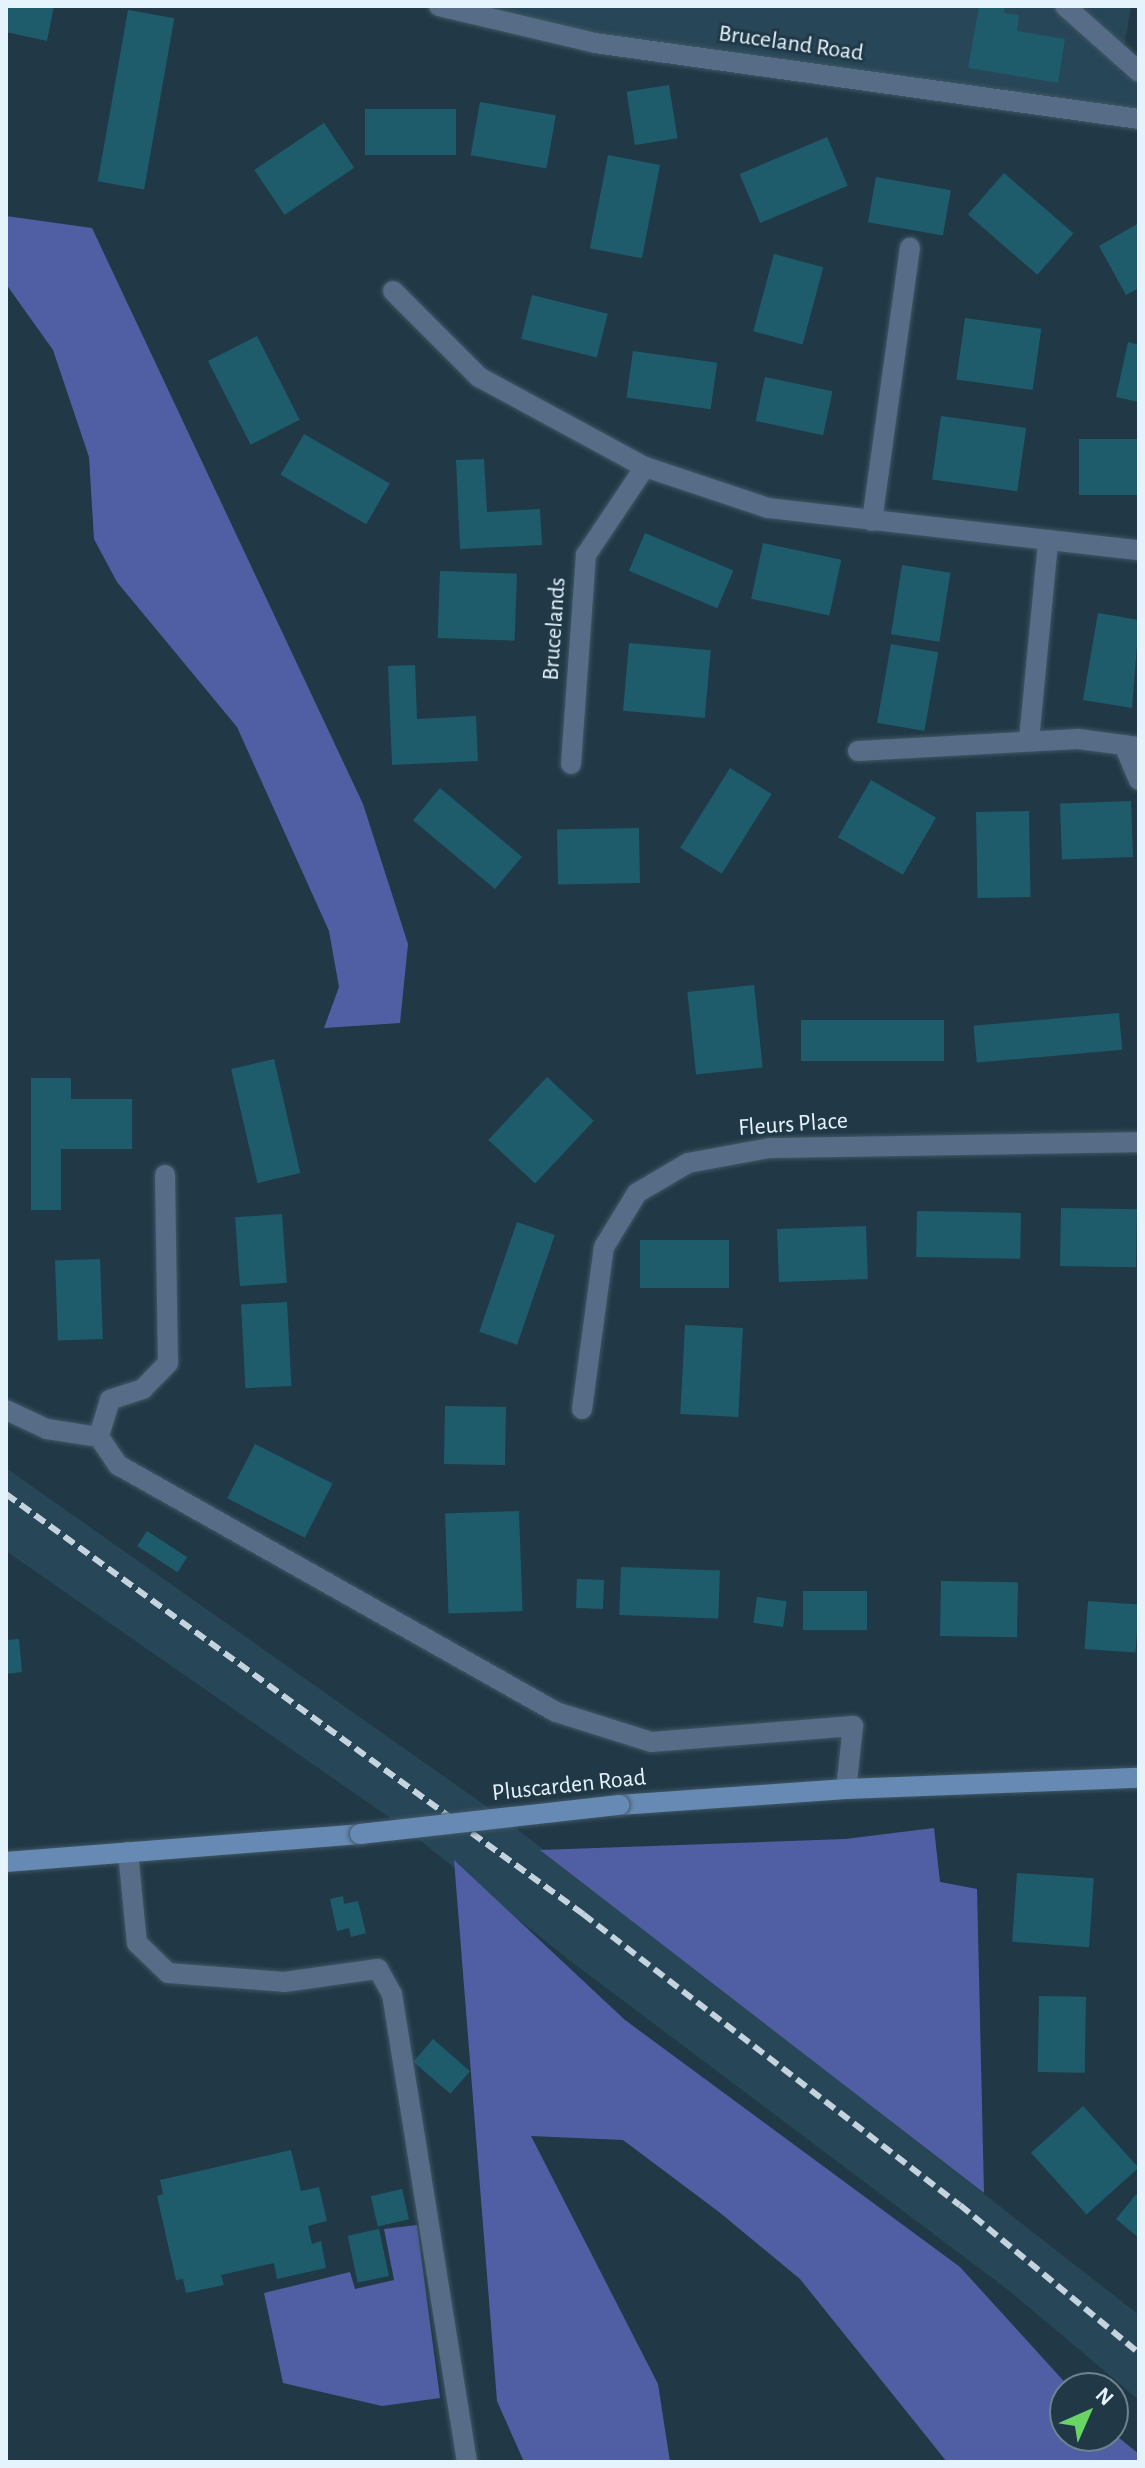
<!DOCTYPE html>
<html>
<head>
<meta charset="utf-8">
<style>
  body { margin:0 }
  #map { position:relative; width:1145px; height:2468px; overflow:hidden; background:#213947; font-family:"Alegreya Sans",sans-serif }
  div>[style] { position:absolute }
  [style*='--x'] { left:calc(var(--x)*1px); top:calc(var(--y)*1px); width:calc(var(--w)*1px); rotate:calc(var(--a)*1deg) }
  .built>* { inset:0; background:#274657 }
  .forest>* { inset:0; background:#505fa3 }
  .building>* { inset:0; background:#1e5c6b; transform-origin:0 0 }
  .roads { filter:drop-shadow(0 0 2px #405764) drop-shadow(0 0 2px #405764) }
  .lane>* { height:20px; margin:-10px; padding:0 10px; transform-origin:10px; border-radius:10px; background:#566c87 }
  .street>* { height:20px; margin:-10px; padding:0 10px; transform-origin:10px; border-radius:10px; background:#566c87 }
  .secondary>* { height:20px; margin:-10px; padding:0 10px; transform-origin:10px; border-radius:10px; background:#678ab4 }
  .rail>* { height:6px; margin-top:-3px; transform-origin:0; background:repeating-linear-gradient(90deg,#c4d3dd 0 12px,transparent 0 18px) }
  .bridges { filter:drop-shadow(0 0 2px #405764) drop-shadow(0 0 2px #405764) }
  .secondary-bridge>* { height:20px; margin:-10px; padding:0 10px; transform-origin:10px; border-radius:10px; background:#678ab4 }
  span { translate:-50% -50%; white-space:nowrap; text-align:center; line-height:1.15; -webkit-text-stroke:6px #213947; paint-order:stroke }
  .street-label { font-size:24px; color:#e5f3fc }
  .frame { position:absolute; inset:0; border:8px solid #e5f3fc; pointer-events:none }
  .north { position:absolute; left:1049px; top:2372px; width:80px; height:80px; box-sizing:border-box; background:#213947; border:2px solid #6f838f; border-radius:50%; rotate:45deg; font-size:22px; font-weight:700; line-height:32px; text-align:center; color:#e5f3fc }
  .north::after { content:''; display:block; margin:auto; width:28px; height:36px; background:#68d465; clip-path:polygon(50% 0,100% 100%,50% 72%,0 100%) }
</style>
</head>
<body>
<div id="map">
  <div class="built">
    <div style="clip-path:polygon(439px 6px,1131px 6px,1120px 72px,1139px 84px,1139px 119px,595px 43px)"></div>
    <div style="clip-path:polygon(6px 1468px,503px 1818px,1139px 2315px,1139px 2400px,1007px 2289px,569px 1960px,406px 1829px,6px 1551px)"></div>
  </div>
  <div class="forest">
    <div style="clip-path:polygon(6px 216px,92px 228px,363px 804px,408px 944px,400px 1023px,324px 1028px,339px 987px,329px 931px,237px 727px,117px 582px,94px 539px,89px 457px,53px 350px,6px 284px)"></div>
    <div style="clip-path:polygon(934px 1828px,940px 1882px,977px 1889px,984px 2193px,540px 1850px,845px 1839px)"></div>
    <div style="clip-path:polygon(454px 1860px,625px 2020px,960px 2267px,1070px 2388px,1065px 2388px,1065px 2436px,1113px 2433px,1139px 2454px,1139px 2462px,947px 2462px,800px 2279px,719px 2212px,623px 2140px,531px 2136px,658px 2384px,670px 2462px,524px 2462px,497px 2401px)"></div>
    <div style="clip-path:polygon(417px 2225px,440px 2398px,382px 2406px,283px 2383px,264px 2293px,350px 2272px,355px 2289px,394px 2280px,384px 2229px)"></div>
  </div>
  <div class="building">
    <div style="clip-path:polygon(6px 6px,54px 6px,47px 41px,6px 32px)"></div>
    <div style="clip-path:polygon(979px 6px,1005px 6px,1004px 13px,1019px 15px,1017px 31px,1065px 39px,1058px 83px,968px 68px)"></div>
    <div style="left:128px;top:10px;width:47px;height:174px;rotate:10deg"></div>
    <div style="left:669px;top:85px;width:54px;height:43px;rotate:81deg"></div>
    <div style="left:480px;top:102px;width:77px;height:54px;rotate:10deg"></div>
    <div style="left:365px;top:109px;width:91px;height:46px"></div>
    <div style="left:324px;top:123px;width:54px;height:84px;rotate:56deg"></div>
    <div style="left:827px;top:137px;width:53px;height:95px;rotate:67deg"></div>
    <div style="left:608px;top:155px;width:53px;height:95px;rotate:11deg"></div>
    <div style="left:1004px;top:173px;width:92px;height:55px;rotate:41deg"></div>
    <div style="left:876px;top:177px;width:76px;height:46px;rotate:10deg"></div>
    <div style="clip-path:polygon(1139px 223px,1139px 288px,1126px 295px,1099px 246px)"></div>
    <div style="left:774px;top:254px;width:51px;height:80px;rotate:15deg"></div>
    <div style="left:532px;top:295px;width:78px;height:45px;rotate:14deg"></div>
    <div style="left:965px;top:318px;width:77px;height:62px;rotate:8deg"></div>
    <div style="left:257px;top:336px;width:94px;height:55px;rotate:63deg"></div>
    <div style="clip-path:polygon(1128px 342px,1139px 345px,1139px 402px,1116px 397px)"></div>
    <div style="left:633px;top:351px;width:85px;height:47px;rotate:8deg"></div>
    <div style="left:765px;top:377px;width:69px;height:45px;rotate:12deg"></div>
    <div style="left:941px;top:416px;width:86px;height:64px;rotate:8deg"></div>
    <div style="left:304px;top:434px;width:99px;height:47px;rotate:30deg"></div>
    <div style="left:1139px;top:439px;width:56px;height:60px;rotate:90deg"></div>
    <div style="clip-path:polygon(484px 459px,487px 512px,540px 509px,542px 545px,460px 549px,456px 460px)"></div>
    <div style="left:645px;top:533px;width:96px;height:41px;rotate:23deg"></div>
    <div style="left:763px;top:543px;width:80px;height:57px;rotate:12deg"></div>
    <div style="left:902px;top:565px;width:49px;height:70px;rotate:9deg"></div>
    <div style="left:440px;top:571px;width:77px;height:67px;rotate:2deg"></div>
    <div style="clip-path:polygon(1098px 613px,1139px 620px,1132px 708px,1083px 700px)"></div>
    <div style="left:629px;top:643px;width:82px;height:68px;rotate:5deg"></div>
    <div style="left:891px;top:644px;width:48px;height:80px;rotate:10deg"></div>
    <div style="clip-path:polygon(415px 665px,417px 719px,476px 716px,478px 761px,392px 765px,388px 666px)"></div>
    <div style="left:730px;top:768px;width:49px;height:94px;rotate:32deg"></div>
    <div style="left:871px;top:780px;width:75px;height:66px;rotate:30deg"></div>
    <div style="left:440px;top:788px;width:107px;height:42px;rotate:40deg"></div>
    <div style="left:1131px;top:801px;width:56px;height:71px;rotate:88deg"></div>
    <div style="left:1029px;top:811px;width:86px;height:53px;rotate:89deg"></div>
    <div style="left:639px;top:828px;width:55px;height:82px;rotate:89deg"></div>
    <div style="left:754px;top:985px;width:83px;height:67px;rotate:84deg"></div>
    <div style="left:1119px;top:1013px;width:37px;height:146px;rotate:85deg"></div>
    <div style="left:801px;top:1020px;width:143px;height:41px"></div>
    <div style="left:274px;top:1059px;width:117px;height:44px;rotate:77deg"></div>
    <div style="left:547px;top:1077px;width:64px;height:86px;rotate:43deg"></div>
    <div style="clip-path:polygon(31px 1078px,71px 1078px,71px 1099px,132px 1099px,132px 1149px,61px 1149px,61px 1210px,31px 1210px)"></div>
    <div style="left:1061px;top:1208px;width:76px;height:58px;rotate:1deg"></div>
    <div style="left:917px;top:1211px;width:104px;height:46px;rotate:1deg"></div>
    <div style="left:282px;top:1214px;width:69px;height:47px;rotate:86deg"></div>
    <div style="left:517px;top:1222px;width:40px;height:116px;rotate:19deg"></div>
    <div style="left:866px;top:1226px;width:53px;height:89px;rotate:88deg"></div>
    <div style="left:640px;top:1240px;width:89px;height:48px"></div>
    <div style="left:100px;top:1259px;width:80px;height:45px;rotate:88deg"></div>
    <div style="left:287px;top:1302px;width:84px;height:46px;rotate:87deg"></div>
    <div style="left:685px;top:1325px;width:58px;height:89px;rotate:3deg"></div>
    <div style="left:445px;top:1406px;width:61px;height:58px;rotate:1deg"></div>
    <div style="left:255px;top:1444px;width:87px;height:61px;rotate:27deg"></div>
    <div style="left:519px;top:1511px;width:100px;height:74px;rotate:88deg"></div>
    <div style="left:147px;top:1531px;width:48px;height:18px;rotate:33deg"></div>
    <div style="left:621px;top:1567px;width:99px;height:48px;rotate:2deg"></div>
    <div style="left:577px;top:1579px;width:27px;height:29px;rotate:2deg"></div>
    <div style="left:941px;top:1581px;width:77px;height:55px;rotate:1deg"></div>
    <div style="left:803px;top:1591px;width:64px;height:39px"></div>
    <div style="left:757px;top:1597px;width:30px;height:26px;rotate:8deg"></div>
    <div style="left:1088px;top:1601px;width:51px;height:48px;rotate:4deg"></div>
    <div style="clip-path:polygon(19px 1639px,22px 1672px,6px 1674px,6px 1640px)"></div>
    <div style="left:1017px;top:1873px;width:77px;height:69px;rotate:4deg"></div>
    <div style="clip-path:polygon(343px 1896px,344px 1904px,358px 1901px,366px 1933px,351px 1937px,349px 1928px,337px 1931px,330px 1899px)"></div>
    <div style="left:1039px;top:1996px;width:47px;height:76px;rotate:1deg"></div>
    <div style="left:433px;top:2039px;width:49px;height:30px;rotate:41deg"></div>
    <div style="left:1083px;top:2106px;width:83px;height:70px;rotate:48deg"></div>
    <div style="clip-path:polygon(291px 2150px,301px 2191px,319px 2187px,327px 2221px,308px 2226px,312px 2244px,321px 2241px,326px 2268px,277px 2279px,274px 2263px,221px 2275px,224px 2285px,186px 2293px,183px 2279px,176px 2280px,157px 2196px,163px 2194px,160px 2180px)"></div>
    <div style="left:402px;top:2189px;width:31px;height:32px;rotate:77deg"></div>
    <div style="clip-path:polygon(1139px 2191px,1139px 2238px,1116px 2219px)"></div>
    <div style="left:379px;top:2229px;width:48px;height:32px;rotate:78deg"></div>
  </div>
  <div class="roads">
    <div class="lane">
      <div style="--x:1065;--y:6;--w:99;--a:41.7"></div>
      <div style="--x:1124;--y:745;--w:38;--a:67"></div>
      <div style="--x:858;--y:751;--w:220;--a:-3.1"></div>
      <div style="--x:1078;--y:739;--w:62;--a:7.5"></div>
      <div style="--x:6;--y:1410;--w:45;--a:24.9"></div>
      <div style="--x:47;--y:1429;--w:53;--a:8.7"></div>
    </div>
    <div class="street">
      <div style="--x:439;--y:6;--w:160;--a:13.3"></div>
      <div style="--x:595;--y:43;--w:549;--a:7.95"></div>
      <div style="--x:393;--y:291;--w:122;--a:45"></div>
      <div style="--x:479;--y:377;--w:189;--a:28.5"></div>
      <div style="--x:645;--y:467;--w:130;--a:18.4"></div>
      <div style="--x:768;--y:508;--w:373;--a:6.5"></div>
      <div style="--x:872;--y:521;--w:276;--a:-82.1"></div>
      <div style="--x:1029;--y:740;--w:197;--a:-84.5"></div>
      <div style="--x:571;--y:764;--w:210;--a:-85.9"></div>
      <div style="--x:586;--y:555;--w:106;--a:-56.2"></div>
      <div style="--x:165;--y:1175;--w:188;--a:89.1"></div>
      <div style="--x:168;--y:1363;--w:36;--a:134"></div>
      <div style="--x:143;--y:1389;--w:35;--a:162"></div>
      <div style="--x:110;--y:1400;--w:39;--a:107"></div>
      <div style="--x:99;--y:1437;--w:34;--a:56"></div>
      <div style="--x:118;--y:1465;--w:503;--a:29.42"></div>
      <div style="--x:556;--y:1712;--w:100;--a:17.5"></div>
      <div style="--x:651;--y:1742;--w:203;--a:-4.5"></div>
      <div style="--x:853;--y:1726;--w:63;--a:96.3"></div>
      <div style="--x:582;--y:1409;--w:163;--a:-82.3"></div>
      <div style="--x:604;--y:1247;--w:63;--a:-58.6"></div>
      <div style="--x:637;--y:1193;--w:59;--a:-30.5"></div>
      <div style="--x:688;--y:1163;--w:83;--a:-10.4"></div>
      <div style="--x:770;--y:1148;--w:369;--a:-0.9"></div>
      <div style="--x:128;--y:1852;--w:91;--a:84.4"></div>
      <div style="--x:137;--y:1943;--w:43;--a:44.1"></div>
      <div style="--x:168;--y:1973;--w:116;--a:4.4"></div>
      <div style="--x:284;--y:1982;--w:95;--a:-7.9"></div>
      <div style="--x:378;--y:1969;--w:29;--a:61"></div>
      <div style="--x:392;--y:1994;--w:474;--a:80.9"></div>
    </div>
    <div class="secondary">
      <div style="--x:619;--y:1805;--w:228;--a:-4"></div>
      <div style="--x:846;--y:1789;--w:293;--a:-2.2"></div>
      <div style="--x:6;--y:1862;--w:355;--a:-4.5"></div>
    </div>
  </div>
  <div class="rail">
    <div style="--x:6;--y:1494;--w:714;--a:36.05"></div>
    <div style="--x:583;--y:1914;--w:476;--a:37.7"></div>
    <div style="--x:960;--y:2205;--w:232;--a:39.6"></div>
  </div>
  <div class="bridges">
    <div class="secondary-bridge">
      <div style="--x:360;--y:1834;--w:261;--a:-6.4"></div>
    </div>
  </div>
  <div class="street-label">
    <span style="left:791px;top:44px;rotate:8deg">Bruceland Road</span>
    <span style="left:555px;top:629px;rotate:-86deg">Brucelands</span>
    <span style="left:793px;top:1125px;rotate:-4deg">Fleurs Place</span>
    <span style="left:569px;top:1786px;rotate:-6deg">Pluscarden Road</span>
  </div>
  <div class="frame"></div>
  <div class="north">N</div>
</div>
</body>
</html>
